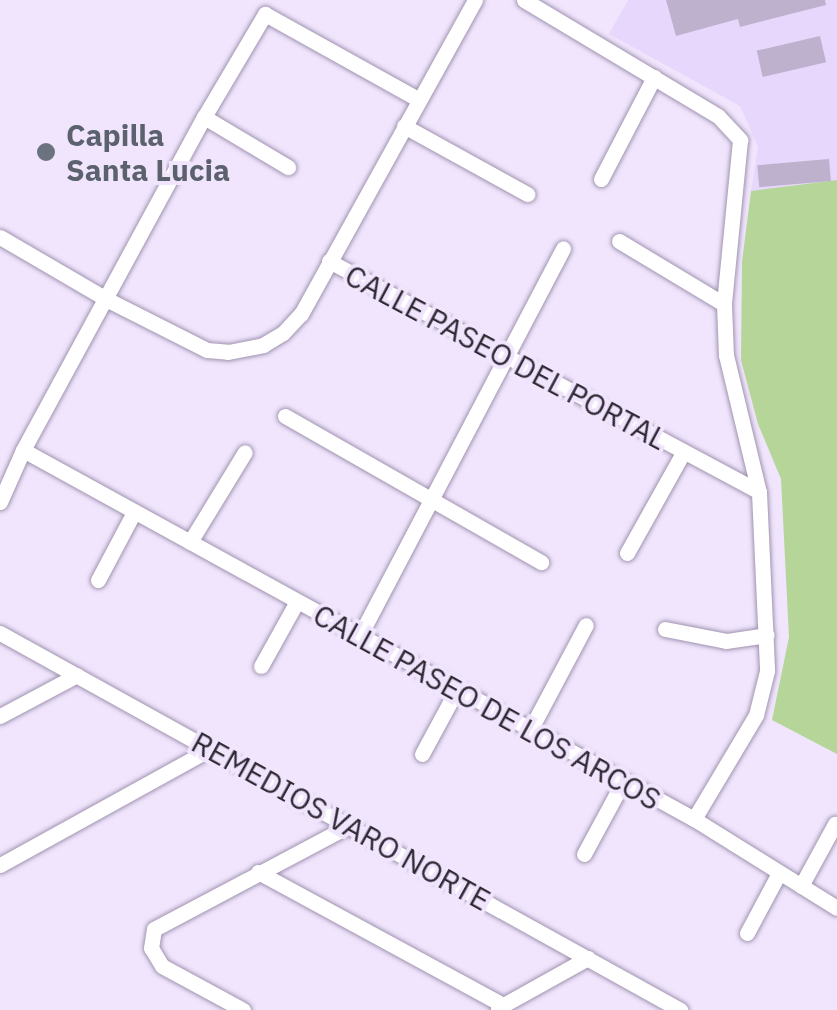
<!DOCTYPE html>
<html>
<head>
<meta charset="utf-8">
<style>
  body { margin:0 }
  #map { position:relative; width:837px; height:1010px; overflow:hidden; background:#f0e5fd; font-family:"IBM Plex Sans",sans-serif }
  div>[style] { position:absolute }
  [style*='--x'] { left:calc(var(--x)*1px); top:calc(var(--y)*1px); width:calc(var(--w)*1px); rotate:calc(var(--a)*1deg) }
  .built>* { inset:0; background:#e8d7fc }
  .green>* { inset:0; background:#b5d599 }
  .building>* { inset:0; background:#beb1ce; transform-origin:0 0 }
  .roads { filter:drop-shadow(0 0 2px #a093af) drop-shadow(0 0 2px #a093af) }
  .minor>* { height:15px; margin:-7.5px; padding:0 7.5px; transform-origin:7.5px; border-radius:7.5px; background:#fff }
  .dots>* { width:28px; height:28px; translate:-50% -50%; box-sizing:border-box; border:5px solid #f0e5fd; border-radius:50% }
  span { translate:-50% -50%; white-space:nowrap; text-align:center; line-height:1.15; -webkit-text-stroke:8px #f0e5fd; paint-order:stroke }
  .worship-label { font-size:30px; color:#5b616d; font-weight:700 }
  .left { translate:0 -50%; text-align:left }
  .street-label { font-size:30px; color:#2e2934 }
</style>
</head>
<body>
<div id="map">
  <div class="built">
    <div style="clip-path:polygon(628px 0,837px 0,837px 180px,751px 191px,758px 147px,740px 106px,609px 34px)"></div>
  </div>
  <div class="green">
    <div style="clip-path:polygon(837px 180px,837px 754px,772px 720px,789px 637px,781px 479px,758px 424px,741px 360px,742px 262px,751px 191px)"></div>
  </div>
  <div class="building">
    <div style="clip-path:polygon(666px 0,825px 0,826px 5px,740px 27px,738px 19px,676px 36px)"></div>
    <div style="left:820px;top:36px;width:27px;height:65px;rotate:77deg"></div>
    <div style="left:829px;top:159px;width:22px;height:72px;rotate:85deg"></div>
  </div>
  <div class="roads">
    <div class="minor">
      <div style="--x:524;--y:0;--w:226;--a:30.9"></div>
      <div style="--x:718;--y:116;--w:33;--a:47"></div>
      <div style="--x:740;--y:140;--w:165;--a:95.6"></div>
      <div style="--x:724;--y:304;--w:51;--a:87.8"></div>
      <div style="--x:726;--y:355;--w:141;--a:76.5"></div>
      <div style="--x:759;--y:492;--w:179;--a:87.4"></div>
      <div style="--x:767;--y:671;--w:45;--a:104"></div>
      <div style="--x:756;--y:715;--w:121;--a:120.8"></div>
      <div style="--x:204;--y:117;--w:98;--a:30.8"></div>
      <div style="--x:404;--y:126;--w:141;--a:28.9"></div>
      <div style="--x:601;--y:179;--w:115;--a:-62.5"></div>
      <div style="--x:0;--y:237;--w:123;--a:30.3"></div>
      <div style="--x:106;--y:299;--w:113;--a:26.8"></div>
      <div style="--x:207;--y:350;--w:21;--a:5"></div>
      <div style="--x:228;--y:352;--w:36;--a:-11"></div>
      <div style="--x:263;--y:345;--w:23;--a:-31"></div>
      <div style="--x:283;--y:333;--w:26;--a:-47"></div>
      <div style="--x:301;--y:314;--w:359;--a:-61"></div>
      <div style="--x:619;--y:241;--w:122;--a:31"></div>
      <div style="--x:329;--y:261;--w:488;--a:28.2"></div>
      <div style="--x:285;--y:416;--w:295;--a:29.7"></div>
      <div style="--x:23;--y:450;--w:766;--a:28.81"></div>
      <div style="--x:694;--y:819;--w:168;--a:31.9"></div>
      <div style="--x:0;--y:502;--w:57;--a:-66.1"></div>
      <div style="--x:23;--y:450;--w:379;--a:-61.5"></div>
      <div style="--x:204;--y:117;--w:120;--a:-59.4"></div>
      <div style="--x:265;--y:14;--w:175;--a:29.1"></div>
      <div style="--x:190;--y:542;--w:105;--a:-58.6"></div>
      <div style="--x:627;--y:553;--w:115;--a:-60.8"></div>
      <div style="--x:98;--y:580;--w:77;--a:-62.1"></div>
      <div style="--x:665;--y:629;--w:62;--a:11.1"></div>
      <div style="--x:726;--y:641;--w:41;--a:-8.3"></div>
      <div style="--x:0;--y:633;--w:778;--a:29"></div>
      <div style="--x:359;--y:637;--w:439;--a:-62.3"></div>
      <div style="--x:261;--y:666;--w:72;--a:-60.9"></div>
      <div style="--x:0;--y:716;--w:87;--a:-28"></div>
      <div style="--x:529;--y:732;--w:121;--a:-62"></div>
      <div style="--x:422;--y:754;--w:72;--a:-61.6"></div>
      <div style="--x:584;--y:854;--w:82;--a:-61.6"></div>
      <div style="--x:0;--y:865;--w:242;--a:-28.9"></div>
      <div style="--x:258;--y:872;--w:279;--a:28.5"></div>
      <div style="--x:801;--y:886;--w:71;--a:-61.3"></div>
      <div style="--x:747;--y:933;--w:68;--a:-61.9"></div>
      <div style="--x:498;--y:1008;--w:103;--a:-29.1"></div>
      <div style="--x:243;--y:1010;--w:92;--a:-151.5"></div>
      <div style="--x:162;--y:966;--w:21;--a:-121"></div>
      <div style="--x:151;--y:948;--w:19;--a:-81"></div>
      <div style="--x:154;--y:929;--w:218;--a:-27.9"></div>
    </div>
  </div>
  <div class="dots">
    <div style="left:46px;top:152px;background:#6b7280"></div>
  </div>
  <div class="worship-label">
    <span class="left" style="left:66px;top:152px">Capilla<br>Santa Lucia</span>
  </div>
  <div class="street-label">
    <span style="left:506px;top:357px;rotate:28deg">CALLE PASEO DEL PORTAL</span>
    <span style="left:487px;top:707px;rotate:29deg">CALLE PASEO DE LOS ARCOS</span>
    <span style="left:341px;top:821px;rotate:29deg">REMEDIOS VARO NORTE</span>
  </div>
</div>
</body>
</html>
